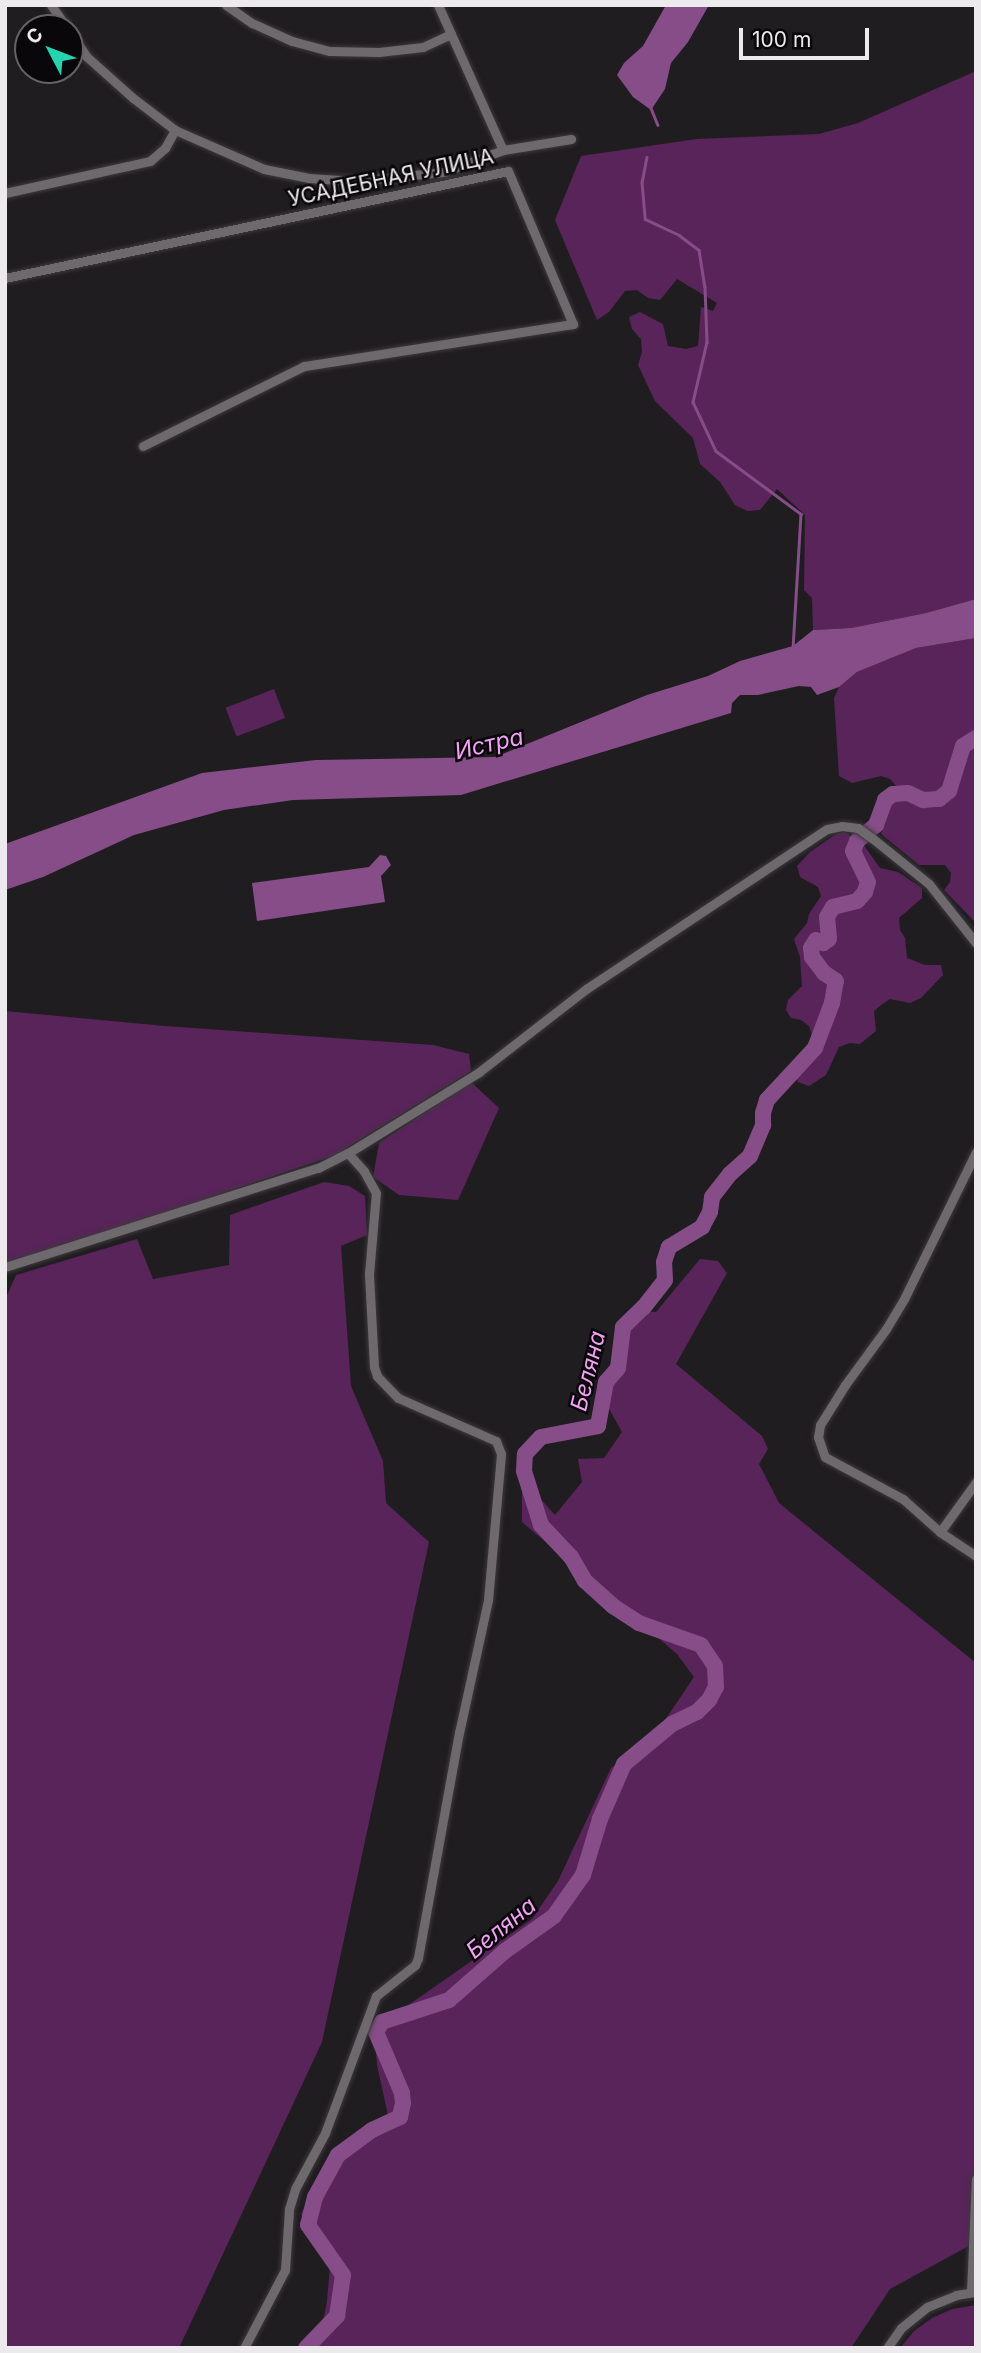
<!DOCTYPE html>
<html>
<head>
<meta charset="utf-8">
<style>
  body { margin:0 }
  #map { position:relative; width:981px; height:2353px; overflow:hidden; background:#201d20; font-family:Inter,sans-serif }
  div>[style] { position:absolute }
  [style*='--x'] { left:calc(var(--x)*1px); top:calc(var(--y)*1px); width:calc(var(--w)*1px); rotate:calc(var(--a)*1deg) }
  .green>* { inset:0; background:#59245a; transform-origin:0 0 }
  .water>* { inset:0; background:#874d88 }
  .stream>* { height:2.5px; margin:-1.25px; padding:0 1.25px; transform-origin:1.25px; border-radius:1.25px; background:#874d88 }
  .river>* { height:16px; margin:-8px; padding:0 8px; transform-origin:8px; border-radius:8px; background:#874d88 }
  .roads { filter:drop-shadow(0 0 2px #3c393c) drop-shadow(0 0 2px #3c393c) }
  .minor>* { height:9px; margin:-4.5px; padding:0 4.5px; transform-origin:4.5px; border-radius:4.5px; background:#6d696d }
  span { translate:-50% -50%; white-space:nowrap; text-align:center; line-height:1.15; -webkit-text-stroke:5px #090709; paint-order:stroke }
  .street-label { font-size:21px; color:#eceaec }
  .water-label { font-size:23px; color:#f3a1f4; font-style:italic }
  .frame { position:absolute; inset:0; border:7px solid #eceaec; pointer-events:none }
  .north { position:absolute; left:14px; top:14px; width:70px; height:70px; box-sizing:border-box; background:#090709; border:2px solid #646264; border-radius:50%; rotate:312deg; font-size:19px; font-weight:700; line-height:28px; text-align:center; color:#eceaec }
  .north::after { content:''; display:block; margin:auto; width:24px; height:32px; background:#22d5af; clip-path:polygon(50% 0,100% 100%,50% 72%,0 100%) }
  .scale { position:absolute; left:739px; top:28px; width:130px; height:32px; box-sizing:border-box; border:4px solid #eceaec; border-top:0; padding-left:9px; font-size:21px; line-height:24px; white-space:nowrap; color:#eceaec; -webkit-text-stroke:5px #090709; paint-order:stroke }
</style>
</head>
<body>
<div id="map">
  <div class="green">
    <div style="clip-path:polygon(976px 71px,976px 599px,926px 613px,851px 628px,813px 630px,812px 598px,804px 590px,805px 515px,777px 489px,760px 510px,747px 511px,735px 505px,720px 482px,700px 464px,693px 438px,655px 401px,638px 365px,642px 352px,641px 339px,632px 329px,629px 317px,640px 312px,663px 324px,668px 346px,686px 349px,698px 346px,701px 307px,713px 311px,717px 303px,677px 279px,660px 300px,648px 298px,637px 290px,625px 291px,609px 312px,597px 320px,555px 220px,581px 156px,697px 139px,819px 134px,858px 123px)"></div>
    <div style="clip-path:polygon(976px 638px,976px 923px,944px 890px,950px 882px,951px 873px,945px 865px,919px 865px,881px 834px,891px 805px,898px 798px,897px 787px,890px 779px,881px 776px,852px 783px,839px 776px,834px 698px,839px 687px,857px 672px,916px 648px)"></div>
    <div style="left:274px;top:689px;width:31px;height:52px;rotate:69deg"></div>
    <div style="clip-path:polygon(845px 832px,863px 844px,880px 868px,898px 872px,922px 888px,922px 898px,899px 918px,900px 930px,905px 938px,907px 958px,925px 965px,941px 965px,943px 975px,921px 998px,910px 1003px,890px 999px,881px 1005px,874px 1011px,876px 1031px,860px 1044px,850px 1043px,839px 1047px,826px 1075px,809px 1086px,798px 1082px,794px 1073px,812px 1035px,809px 1026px,801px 1020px,791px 1018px,786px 1010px,788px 1000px,802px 986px,800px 957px,794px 939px,807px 923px,809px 914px,821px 896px,818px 887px,800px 877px,797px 866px,810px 852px,836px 834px)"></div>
    <div style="clip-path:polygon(5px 1011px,165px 1026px,433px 1045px,469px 1054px,471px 1071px,335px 1155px,5px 1267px)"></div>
    <div style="clip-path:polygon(471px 1082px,499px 1108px,458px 1200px,399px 1195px,373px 1177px,379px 1143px)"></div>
    <div style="clip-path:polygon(324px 1182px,349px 1186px,365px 1196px,367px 1235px,341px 1246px,351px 1386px,383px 1461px,386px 1503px,429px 1542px,322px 2042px,179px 2348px,5px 2348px,5px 1300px,16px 1275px,137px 1239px,153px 1279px,229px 1265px,230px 1215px)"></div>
    <div style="clip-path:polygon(700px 1259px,718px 1261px,727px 1273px,676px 1364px,762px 1436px,768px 1449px,759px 1464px,779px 1503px,976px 1663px,976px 2242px,890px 2289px,851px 2348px,318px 2348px,327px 2301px,330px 2267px,301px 2214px,323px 2170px,389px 2120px,377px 2065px,374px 2029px,532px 1919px,558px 1881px,611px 1768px,657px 1732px,694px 1677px,677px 1654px,522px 1522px,522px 1478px,555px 1515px,582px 1482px,578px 1459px,604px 1458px,622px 1432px,603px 1398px,627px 1312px,656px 1312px)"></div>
    <div style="clip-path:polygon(976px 2305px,976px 2348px,900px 2348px,914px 2331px,932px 2318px,952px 2309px)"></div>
  </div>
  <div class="water">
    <div style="clip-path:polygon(666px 5px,709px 5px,688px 42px,671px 63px,665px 89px,651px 110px,633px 97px,617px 75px,624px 63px,643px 46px)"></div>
    <div style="clip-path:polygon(976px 599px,976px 638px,916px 648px,857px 672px,839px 687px,817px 695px,811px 687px,799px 686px,758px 695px,740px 695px,732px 703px,731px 713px,461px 795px,293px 800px,224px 810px,134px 835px,43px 877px,5px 890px,5px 844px,202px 773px,316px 760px,495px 757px,647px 695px,708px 676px,740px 661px,793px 646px,813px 630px,851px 628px,926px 613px)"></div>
    <div style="clip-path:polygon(380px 855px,386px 856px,391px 865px,381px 876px,385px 902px,257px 921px,252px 883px,369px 867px)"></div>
  </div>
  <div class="stream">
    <div style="--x:651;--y:108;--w:18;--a:68"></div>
    <div style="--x:647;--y:157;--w:25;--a:101"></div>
    <div style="--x:642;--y:182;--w:37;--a:85"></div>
    <div style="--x:645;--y:219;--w:38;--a:25"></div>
    <div style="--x:679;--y:235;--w:25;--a:37"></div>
    <div style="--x:699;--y:250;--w:37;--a:81"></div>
    <div style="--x:705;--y:287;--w:55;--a:87.9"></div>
    <div style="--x:707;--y:342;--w:62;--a:103.1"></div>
    <div style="--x:693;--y:402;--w:54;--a:64.9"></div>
    <div style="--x:716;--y:451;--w:106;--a:36.5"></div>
    <div style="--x:801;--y:514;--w:135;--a:93.4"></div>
  </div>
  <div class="river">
    <div style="--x:306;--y:2348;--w:45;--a:-45.9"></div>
    <div style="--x:337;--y:2316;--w:41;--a:-81.7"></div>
    <div style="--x:343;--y:2275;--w:61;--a:-125"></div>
    <div style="--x:308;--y:2225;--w:29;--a:-76"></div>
    <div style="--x:315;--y:2197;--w:48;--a:-61.3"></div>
    <div style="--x:338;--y:2155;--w:42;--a:-36.3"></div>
    <div style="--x:372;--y:2130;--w:31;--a:-25"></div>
    <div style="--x:400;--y:2117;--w:14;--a:-78"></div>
    <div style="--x:403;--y:2103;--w:10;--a:-96"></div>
    <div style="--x:402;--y:2093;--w:66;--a:-113.1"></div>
    <div style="--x:376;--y:2032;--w:12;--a:-59"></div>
    <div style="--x:382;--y:2022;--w:71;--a:-18.2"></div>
    <div style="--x:449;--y:2000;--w:74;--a:-41.2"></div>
    <div style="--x:505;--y:1951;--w:60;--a:-35.5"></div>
    <div style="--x:554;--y:1916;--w:50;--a:-54.7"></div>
    <div style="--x:583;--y:1875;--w:59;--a:-73.1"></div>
    <div style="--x:600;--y:1819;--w:60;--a:-66.4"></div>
    <div style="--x:624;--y:1764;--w:62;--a:-39.8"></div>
    <div style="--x:672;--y:1724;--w:28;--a:-26"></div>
    <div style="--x:697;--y:1712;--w:17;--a:-45"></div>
    <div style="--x:709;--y:1700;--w:15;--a:-62"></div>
    <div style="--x:716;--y:1687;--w:21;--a:-93"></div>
    <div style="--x:715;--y:1666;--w:25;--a:-124"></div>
    <div style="--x:701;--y:1645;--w:66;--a:-160.5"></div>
    <div style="--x:639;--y:1623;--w:31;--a:-147"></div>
    <div style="--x:613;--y:1606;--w:38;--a:-138"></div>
    <div style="--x:585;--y:1581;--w:28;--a:-120"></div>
    <div style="--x:571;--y:1557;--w:44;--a:-133.2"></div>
    <div style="--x:541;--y:1525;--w:57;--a:-107.5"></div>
    <div style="--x:524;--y:1471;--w:17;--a:-87"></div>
    <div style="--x:525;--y:1454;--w:23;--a:-47"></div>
    <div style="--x:541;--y:1437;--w:58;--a:-10.9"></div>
    <div style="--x:598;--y:1426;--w:45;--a:-79.7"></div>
    <div style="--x:606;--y:1382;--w:18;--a:-49"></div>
    <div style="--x:618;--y:1368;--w:41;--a:-83"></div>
    <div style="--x:623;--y:1327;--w:29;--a:-44"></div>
    <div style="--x:644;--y:1307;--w:34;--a:-52"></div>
    <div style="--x:665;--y:1280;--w:18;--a:-93"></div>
    <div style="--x:664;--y:1262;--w:16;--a:-72"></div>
    <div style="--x:669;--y:1247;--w:39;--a:-31"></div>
    <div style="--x:702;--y:1227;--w:17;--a:-62"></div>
    <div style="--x:710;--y:1212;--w:15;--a:-82"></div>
    <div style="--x:712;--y:1197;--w:29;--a:-52"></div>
    <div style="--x:730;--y:1174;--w:27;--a:-42"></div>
    <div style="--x:750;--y:1156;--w:34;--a:-67"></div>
    <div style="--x:763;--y:1125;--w:12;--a:-90"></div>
    <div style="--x:763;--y:1113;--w:14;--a:-73"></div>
    <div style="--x:767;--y:1100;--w:71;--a:-47.3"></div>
    <div style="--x:815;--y:1048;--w:48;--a:-69.3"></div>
    <div style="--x:832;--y:1003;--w:22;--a:-80"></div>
    <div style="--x:836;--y:981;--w:14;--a:-146"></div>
    <div style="--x:824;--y:973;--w:20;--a:-127"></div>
    <div style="--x:812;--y:957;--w:9;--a:-96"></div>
    <div style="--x:811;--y:948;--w:9;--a:-58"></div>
    <div style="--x:816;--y:940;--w:8;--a:23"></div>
    <div style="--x:823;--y:943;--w:7;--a:-34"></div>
    <div style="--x:829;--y:939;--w:22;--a:-95"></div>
    <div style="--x:827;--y:917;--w:12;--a:-59"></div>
    <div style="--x:833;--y:907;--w:25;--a:-14"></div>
    <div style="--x:857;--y:901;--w:12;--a:-48"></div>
    <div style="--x:865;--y:892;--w:10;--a:-73"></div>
    <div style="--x:868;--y:882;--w:34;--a:-116"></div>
    <div style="--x:853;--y:851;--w:11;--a:-68"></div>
    <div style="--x:857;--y:841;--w:25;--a:-40"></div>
    <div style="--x:876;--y:825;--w:27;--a:-70"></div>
    <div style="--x:885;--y:800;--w:10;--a:-37"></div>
    <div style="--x:893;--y:794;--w:15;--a:-4"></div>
    <div style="--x:908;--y:793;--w:17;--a:25"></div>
    <div style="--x:923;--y:800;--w:16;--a:-4"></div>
    <div style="--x:939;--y:799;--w:13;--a:-39"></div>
    <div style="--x:949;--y:791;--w:47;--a:-72.7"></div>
    <div style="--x:963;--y:746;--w:15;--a:-32"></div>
  </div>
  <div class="roads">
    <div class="minor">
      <div style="--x:51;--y:5;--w:28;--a:55"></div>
      <div style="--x:226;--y:5;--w:32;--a:35"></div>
      <div style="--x:252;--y:23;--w:44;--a:24.2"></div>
      <div style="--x:292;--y:41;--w:39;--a:15"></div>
      <div style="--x:330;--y:51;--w:49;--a:1.2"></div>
      <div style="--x:379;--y:52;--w:44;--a:-6.5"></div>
      <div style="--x:423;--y:47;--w:31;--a:-25"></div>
      <div style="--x:438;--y:5;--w:159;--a:65.9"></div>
      <div style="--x:70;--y:32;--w:29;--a:56"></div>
      <div style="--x:86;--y:56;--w:63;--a:41.8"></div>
      <div style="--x:133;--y:98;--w:53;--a:37.3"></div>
      <div style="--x:175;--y:130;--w:97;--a:23.7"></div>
      <div style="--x:264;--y:169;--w:46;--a:11.3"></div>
      <div style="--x:309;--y:178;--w:46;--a:3.7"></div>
      <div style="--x:355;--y:181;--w:89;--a:-5.8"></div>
      <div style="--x:444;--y:172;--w:63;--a:-20.4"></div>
      <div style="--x:503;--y:150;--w:69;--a:-9.2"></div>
      <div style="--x:5;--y:193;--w:148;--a:-12.4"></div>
      <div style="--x:150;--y:161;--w:20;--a:-41"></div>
      <div style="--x:165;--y:148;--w:21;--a:-61"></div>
      <div style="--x:5;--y:278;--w:514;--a:-12.01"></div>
      <div style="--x:508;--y:171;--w:166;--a:67"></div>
      <div style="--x:573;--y:324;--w:272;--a:171.1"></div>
      <div style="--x:304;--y:366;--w:180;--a:153.6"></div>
      <div style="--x:976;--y:1152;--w:164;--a:116.1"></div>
      <div style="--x:904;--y:1299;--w:35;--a:121"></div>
      <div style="--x:886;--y:1329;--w:69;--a:126.2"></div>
      <div style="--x:845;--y:1385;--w:47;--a:122"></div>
      <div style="--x:820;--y:1425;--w:12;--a:99"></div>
      <div style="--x:818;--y:1437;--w:21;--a:71"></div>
      <div style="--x:825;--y:1457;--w:89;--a:28.3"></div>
      <div style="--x:903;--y:1499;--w:50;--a:41.7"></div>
      <div style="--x:940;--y:1532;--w:62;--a:-54.2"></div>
      <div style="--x:5;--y:1267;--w:328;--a:-17.6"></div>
      <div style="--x:318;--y:1168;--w:34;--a:-27"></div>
      <div style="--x:348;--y:1153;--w:154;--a:-31.7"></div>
      <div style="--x:479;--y:1072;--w:135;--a:-37.8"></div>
      <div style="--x:586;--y:989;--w:289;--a:-33.6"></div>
      <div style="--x:827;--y:829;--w:15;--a:-11"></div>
      <div style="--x:842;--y:826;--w:16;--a:7"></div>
      <div style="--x:858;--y:828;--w:17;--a:36"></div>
      <div style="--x:872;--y:838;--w:73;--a:38.9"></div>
      <div style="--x:929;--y:884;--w:75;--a:51.5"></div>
      <div style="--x:940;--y:1532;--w:43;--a:33.7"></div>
      <div style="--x:971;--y:2292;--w:113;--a:-87.5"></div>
      <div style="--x:244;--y:2348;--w:88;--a:-62.3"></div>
      <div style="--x:285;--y:2270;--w:61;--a:-86.2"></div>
      <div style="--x:289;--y:2209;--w:21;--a:-73"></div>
      <div style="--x:295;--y:2189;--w:64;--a:-61.8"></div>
      <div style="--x:325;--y:2133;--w:146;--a:-69.6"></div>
      <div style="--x:376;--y:1996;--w:50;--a:-38.5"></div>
      <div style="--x:415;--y:1965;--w:8;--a:-67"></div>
      <div style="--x:418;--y:1958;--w:229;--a:-79.7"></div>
      <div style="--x:459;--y:1733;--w:136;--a:-77.7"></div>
      <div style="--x:488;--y:1600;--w:147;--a:-84.9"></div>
      <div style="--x:501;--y:1454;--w:14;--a:-111"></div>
      <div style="--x:496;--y:1441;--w:107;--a:-156.3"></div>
      <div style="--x:398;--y:1398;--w:30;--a:-134"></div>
      <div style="--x:377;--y:1376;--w:9;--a:-108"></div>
      <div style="--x:374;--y:1367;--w:93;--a:-93.1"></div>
      <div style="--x:369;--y:1274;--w:81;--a:-85.1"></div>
      <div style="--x:376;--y:1193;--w:25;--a:-119"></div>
      <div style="--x:364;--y:1171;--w:24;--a:-132"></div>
      <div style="--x:887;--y:2348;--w:24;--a:-55"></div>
      <div style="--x:901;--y:2328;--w:33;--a:-39"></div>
      <div style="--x:927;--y:2307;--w:31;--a:-22"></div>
      <div style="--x:956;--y:2295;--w:20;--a:-9"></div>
    </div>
  </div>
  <div class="street-label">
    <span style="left:391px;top:178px;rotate:-12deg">УСАДЕБНАЯ УЛИЦА</span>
  </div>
  <div class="water-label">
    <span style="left:489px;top:744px;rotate:-13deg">Истра</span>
    <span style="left:588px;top:1371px;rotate:-76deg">Беляна</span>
    <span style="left:501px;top:1928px;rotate:-39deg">Беляна</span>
  </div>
  <div class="frame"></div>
  <div class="north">С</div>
  <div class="scale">100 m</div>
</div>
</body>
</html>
